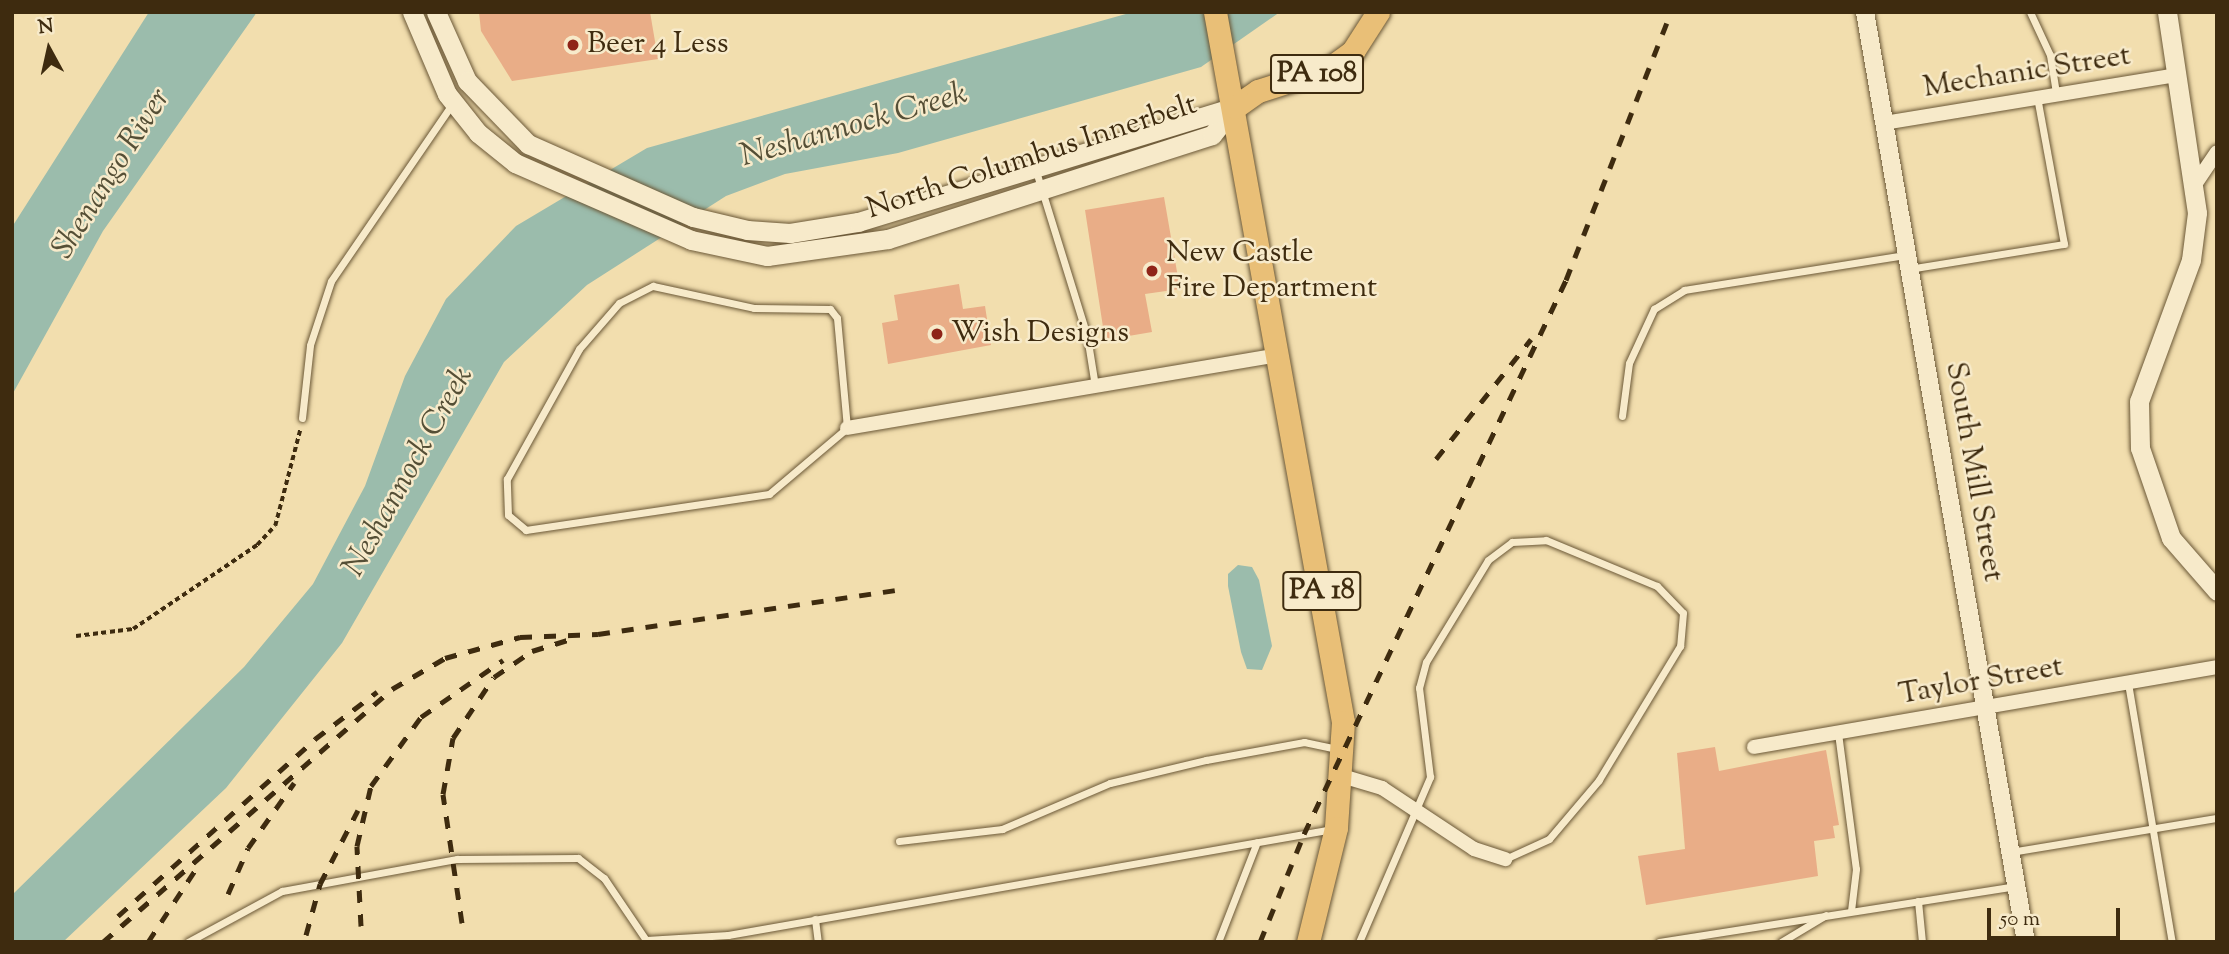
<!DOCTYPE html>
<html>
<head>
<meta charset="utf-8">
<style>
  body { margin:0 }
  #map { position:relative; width:2229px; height:954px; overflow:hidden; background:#f2deae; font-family:"Sorts Mill Goudy",serif }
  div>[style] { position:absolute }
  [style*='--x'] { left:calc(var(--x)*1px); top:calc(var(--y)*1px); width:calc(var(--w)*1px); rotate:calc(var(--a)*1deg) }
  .water>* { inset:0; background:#9bbcac }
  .building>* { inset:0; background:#e9ad87 }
  .path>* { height:3.5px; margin-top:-1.75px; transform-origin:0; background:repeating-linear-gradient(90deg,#3e2b0f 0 5px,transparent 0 8.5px) }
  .roads { filter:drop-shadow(0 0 2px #6b5837) drop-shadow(0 0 2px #6b5837) }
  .service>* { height:7px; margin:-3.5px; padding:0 3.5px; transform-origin:3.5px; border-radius:3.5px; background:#f7eaca }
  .minor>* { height:14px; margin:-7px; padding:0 7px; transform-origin:7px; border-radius:7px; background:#f7eaca }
  .tertiary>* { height:18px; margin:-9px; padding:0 9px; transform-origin:9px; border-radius:9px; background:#f7eaca }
  .secondary>* { height:19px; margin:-9.5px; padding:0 9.5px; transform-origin:9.5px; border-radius:9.5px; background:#f7eaca }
  .primary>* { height:23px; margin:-11.5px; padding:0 11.5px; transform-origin:11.5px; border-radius:11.5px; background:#e9bf77 }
  .rail>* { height:5px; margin-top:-2.5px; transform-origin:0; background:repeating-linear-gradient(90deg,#3e2b0f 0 12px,transparent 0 24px) }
  .dots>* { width:19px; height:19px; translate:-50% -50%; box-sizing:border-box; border:4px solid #f7eaca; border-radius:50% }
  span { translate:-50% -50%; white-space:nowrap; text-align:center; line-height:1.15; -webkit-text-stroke:5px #f7eaca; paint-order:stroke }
  .shield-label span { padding:2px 5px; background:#f7eaca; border:2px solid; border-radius:5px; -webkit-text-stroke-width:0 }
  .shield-label { font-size:28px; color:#3e2b0f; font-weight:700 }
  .poi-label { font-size:30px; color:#3e2b0f }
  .left { translate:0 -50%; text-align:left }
  .street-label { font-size:30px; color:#3e2b0f }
  .water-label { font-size:32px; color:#554f36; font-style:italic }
  .frame { position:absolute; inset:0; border:14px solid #3e2b0f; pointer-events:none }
  .north { position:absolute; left:14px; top:14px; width:70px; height:70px; -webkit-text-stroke:5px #f7eaca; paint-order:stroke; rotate:352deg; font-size:19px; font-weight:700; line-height:28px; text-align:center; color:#3e2b0f }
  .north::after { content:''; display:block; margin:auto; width:24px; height:32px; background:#3e2b0f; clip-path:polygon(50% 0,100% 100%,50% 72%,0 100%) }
  .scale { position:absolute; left:1987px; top:908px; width:133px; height:32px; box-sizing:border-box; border:4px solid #3e2b0f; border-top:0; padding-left:9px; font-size:21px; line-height:24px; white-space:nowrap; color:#3e2b0f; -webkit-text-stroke:5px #f7eaca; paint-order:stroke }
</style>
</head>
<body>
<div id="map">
  <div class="water">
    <div style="clip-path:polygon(149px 12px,257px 12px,103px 231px,12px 395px,12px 227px)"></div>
    <div style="clip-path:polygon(1133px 12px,1280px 12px,1201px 67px,898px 153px,785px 174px,726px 196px,587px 285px,504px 362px,342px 643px,226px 788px,63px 942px,12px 942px,12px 895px,244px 667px,313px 584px,365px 486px,405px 376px,446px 299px,516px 226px,647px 148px)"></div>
    <div style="clip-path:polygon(1238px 565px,1252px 567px,1259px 580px,1272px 646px,1262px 670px,1247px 669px,1241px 652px,1228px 586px,1228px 574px)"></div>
  </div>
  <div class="building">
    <div style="clip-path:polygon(479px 12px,650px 12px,658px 59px,512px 81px,481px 31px)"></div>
    <div style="clip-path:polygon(1164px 197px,1180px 289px,1145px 294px,1152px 332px,1105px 340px,1085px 210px)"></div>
    <div style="clip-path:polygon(959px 284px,963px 309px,985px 306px,991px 345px,888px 364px,882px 323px,898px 320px,894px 295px)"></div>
    <div style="clip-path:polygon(1715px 747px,1719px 771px,1826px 750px,1839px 825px,1833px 826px,1835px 838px,1814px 841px,1818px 876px,1646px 905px,1638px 856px,1685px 849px,1677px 753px)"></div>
  </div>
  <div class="path">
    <div style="--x:76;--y:636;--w:57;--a:-7"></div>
    <div style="--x:133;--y:629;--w:150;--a:-34.1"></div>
    <div style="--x:257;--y:545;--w:26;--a:-47"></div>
    <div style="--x:275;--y:526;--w:99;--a:-75.4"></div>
  </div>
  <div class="roads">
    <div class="service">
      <div style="--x:2030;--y:12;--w:47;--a:65.1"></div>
      <div style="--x:2050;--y:55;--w:39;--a:81"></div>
      <div style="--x:1035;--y:168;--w:176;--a:72.8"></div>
      <div style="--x:1087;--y:336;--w:51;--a:80.9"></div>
      <div style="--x:1909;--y:269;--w:157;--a:-9.2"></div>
      <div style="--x:2064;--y:244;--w:149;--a:-100.4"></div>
      <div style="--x:653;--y:286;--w:103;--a:12.3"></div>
      <div style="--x:754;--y:308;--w:76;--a:0.8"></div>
      <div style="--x:830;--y:309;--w:11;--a:52"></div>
      <div style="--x:837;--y:318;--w:110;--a:84.8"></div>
      <div style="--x:847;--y:428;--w:102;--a:139.8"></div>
      <div style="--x:769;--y:494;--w:246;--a:171.6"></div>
      <div style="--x:526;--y:530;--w:23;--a:-140"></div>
      <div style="--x:508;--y:515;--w:36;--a:-92"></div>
      <div style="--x:507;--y:479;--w:149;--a:-61"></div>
      <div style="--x:579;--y:349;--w:61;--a:-49"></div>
      <div style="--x:619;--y:303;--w:38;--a:-27"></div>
      <div style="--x:1622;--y:416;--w:53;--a:-82.5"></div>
      <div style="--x:1629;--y:363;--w:60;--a:-65.2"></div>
      <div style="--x:1654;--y:309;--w:36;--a:-32"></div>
      <div style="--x:1684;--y:290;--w:225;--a:-9"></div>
      <div style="--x:302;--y:418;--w:73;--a:-83.7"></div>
      <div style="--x:310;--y:345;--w:67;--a:-71.8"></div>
      <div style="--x:331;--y:281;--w:216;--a:-55.6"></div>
      <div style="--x:2128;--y:683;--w:263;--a:80.4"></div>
      <div style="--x:1838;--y:733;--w:137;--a:82.5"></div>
      <div style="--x:1856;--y:869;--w:42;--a:96.8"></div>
      <div style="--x:899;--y:841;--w:104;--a:-6.6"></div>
      <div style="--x:1002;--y:829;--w:117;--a:-23.1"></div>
      <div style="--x:1110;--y:783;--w:99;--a:-13.5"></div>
      <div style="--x:1206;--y:760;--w:100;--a:-10.4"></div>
      <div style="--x:1304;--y:742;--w:35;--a:12"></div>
      <div style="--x:2011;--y:852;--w:209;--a:-9.4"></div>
      <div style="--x:1918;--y:901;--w:41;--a:84.4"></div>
      <div style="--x:815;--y:919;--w:23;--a:83"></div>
      <div style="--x:188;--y:942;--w:107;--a:-28.5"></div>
      <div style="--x:282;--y:891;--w:178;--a:-10.4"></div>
      <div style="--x:457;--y:859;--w:121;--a:-0.5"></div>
      <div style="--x:578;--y:858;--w:33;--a:38"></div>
      <div style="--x:604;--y:878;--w:75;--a:55.9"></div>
      <div style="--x:646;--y:940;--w:82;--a:-3.5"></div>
      <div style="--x:728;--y:935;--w:614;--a:-9.94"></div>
      <div style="--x:1218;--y:942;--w:107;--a:-68.7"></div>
      <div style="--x:1359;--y:942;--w:180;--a:-66.7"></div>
      <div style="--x:1430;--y:777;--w:90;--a:-97"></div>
      <div style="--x:1419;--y:688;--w:27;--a:-75"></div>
      <div style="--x:1426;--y:662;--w:119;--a:-58.7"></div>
      <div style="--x:1488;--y:560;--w:30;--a:-37"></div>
      <div style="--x:1512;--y:542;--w:34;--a:-3"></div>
      <div style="--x:1546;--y:540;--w:120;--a:22.5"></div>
      <div style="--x:1657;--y:586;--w:37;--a:46"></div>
      <div style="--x:1683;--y:613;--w:33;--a:95"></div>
      <div style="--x:1680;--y:646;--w:157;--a:121.2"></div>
      <div style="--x:1599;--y:780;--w:77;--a:130.3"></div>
      <div style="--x:1549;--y:839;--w:48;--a:155.6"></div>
      <div style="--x:1659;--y:942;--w:360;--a:-8.9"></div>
      <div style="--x:1781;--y:942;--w:52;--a:-31"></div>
    </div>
    <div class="minor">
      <div style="--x:1884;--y:123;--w:298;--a:-9.3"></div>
      <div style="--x:2196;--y:183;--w:37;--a:-56"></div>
      <div style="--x:847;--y:428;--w:439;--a:-9.6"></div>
      <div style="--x:1754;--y:747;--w:470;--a:-9.8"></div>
      <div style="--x:1342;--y:776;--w:42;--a:16.7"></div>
      <div style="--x:1382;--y:788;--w:110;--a:33.5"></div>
      <div style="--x:1474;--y:849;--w:33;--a:18"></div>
    </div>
    <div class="tertiary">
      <div style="--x:1865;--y:12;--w:944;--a:80.18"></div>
    </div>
    <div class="secondary">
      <div style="--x:412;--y:12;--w:89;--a:66.9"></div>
      <div style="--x:447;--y:94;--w:50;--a:51.5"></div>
      <div style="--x:478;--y:133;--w:48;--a:39"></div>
      <div style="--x:515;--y:163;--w:192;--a:23.6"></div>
      <div style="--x:691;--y:240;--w:78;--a:11.9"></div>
      <div style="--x:767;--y:256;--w:122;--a:-8"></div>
      <div style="--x:888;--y:239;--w:340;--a:-17.8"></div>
      <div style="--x:1212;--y:135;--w:36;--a:-51"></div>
      <div style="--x:436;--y:12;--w:76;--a:65.8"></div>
      <div style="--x:467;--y:81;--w:88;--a:45.9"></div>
      <div style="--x:528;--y:144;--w:180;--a:23.9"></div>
      <div style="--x:693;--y:217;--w:56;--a:13.5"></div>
      <div style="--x:747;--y:230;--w:43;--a:4"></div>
      <div style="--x:790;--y:233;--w:69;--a:-9.2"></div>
      <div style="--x:858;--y:222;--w:394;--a:-17"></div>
      <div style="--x:2167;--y:12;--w:203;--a:81.5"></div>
      <div style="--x:2197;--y:213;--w:47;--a:97.3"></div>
      <div style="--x:2191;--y:260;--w:150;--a:110.2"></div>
      <div style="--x:2139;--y:401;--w:47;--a:88.8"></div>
      <div style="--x:2140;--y:448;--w:95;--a:71"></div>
      <div style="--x:2171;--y:538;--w:70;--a:49"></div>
    </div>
    <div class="primary">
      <div style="--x:1215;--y:12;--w:721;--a:79.78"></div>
      <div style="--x:1343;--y:722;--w:106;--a:93.8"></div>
      <div style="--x:1336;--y:828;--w:117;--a:103.8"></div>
      <div style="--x:1235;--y:107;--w:28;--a:-35"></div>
      <div style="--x:1258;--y:91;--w:76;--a:-17.7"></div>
      <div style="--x:1330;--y:68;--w:29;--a:-36"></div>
      <div style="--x:1353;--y:51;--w:46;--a:-57.3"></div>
    </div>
  </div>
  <div class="rail">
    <div style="--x:1436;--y:459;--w:153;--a:-51.6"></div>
    <div style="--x:228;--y:894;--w:50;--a:-66.5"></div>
    <div style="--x:248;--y:848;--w:80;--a:-54.7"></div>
    <div style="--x:118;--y:916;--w:265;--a:-41.9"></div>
    <div style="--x:315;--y:739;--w:78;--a:-37.2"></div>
    <div style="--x:462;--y:923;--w:130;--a:-98.4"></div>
    <div style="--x:443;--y:794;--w:57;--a:-79.9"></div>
    <div style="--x:453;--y:738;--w:73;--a:-56.1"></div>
    <div style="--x:494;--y:677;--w:46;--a:-34.4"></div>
    <div style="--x:532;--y:651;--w:44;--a:-17.2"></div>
    <div style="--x:361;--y:926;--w:80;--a:-92.9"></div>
    <div style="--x:357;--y:846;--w:62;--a:-76.9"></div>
    <div style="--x:371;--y:786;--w:85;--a:-54.1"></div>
    <div style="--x:421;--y:717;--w:100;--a:-34.8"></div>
    <div style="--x:306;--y:935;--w:53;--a:-74.6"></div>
    <div style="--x:320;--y:884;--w:83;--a:-62.8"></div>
    <div style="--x:103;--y:942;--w:384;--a:-41.2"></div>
    <div style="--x:392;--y:689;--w:61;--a:-30.3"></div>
    <div style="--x:445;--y:658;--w:78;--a:-15.6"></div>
    <div style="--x:520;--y:637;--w:78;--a:-2.2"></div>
    <div style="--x:598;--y:634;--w:309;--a:-8.4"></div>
    <div style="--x:148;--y:942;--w:91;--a:-56.7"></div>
    <div style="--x:1260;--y:942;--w:117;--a:-67.8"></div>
    <div style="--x:1304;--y:834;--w:613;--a:-64.69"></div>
    <div style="--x:1566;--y:280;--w:288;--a:-68.6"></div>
  </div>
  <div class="dots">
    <div style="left:573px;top:45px;background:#8f2418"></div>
    <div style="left:1152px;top:271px;background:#8f2418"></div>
    <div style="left:937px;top:334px;background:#8f2418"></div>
  </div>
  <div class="shield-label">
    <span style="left:1317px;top:74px">PA 108</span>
    <span style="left:1322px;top:591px">PA 18</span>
  </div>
  <div class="poi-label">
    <span class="left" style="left:587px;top:45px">Beer 4 Less</span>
    <span class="left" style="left:1166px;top:271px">New Castle<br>Fire Department</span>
    <span class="left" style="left:951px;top:334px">Wish Designs</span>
  </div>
  <div class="street-label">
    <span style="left:2027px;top:73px;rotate:-9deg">Mechanic Street</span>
    <span style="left:1032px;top:158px;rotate:-18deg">North Columbus Innerbelt</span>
    <span style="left:1973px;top:472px;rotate:80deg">South Mill Street</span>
    <span style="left:1981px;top:682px;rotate:-10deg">Taylor Street</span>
  </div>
  <div class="water-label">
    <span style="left:854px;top:126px;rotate:-16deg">Neshannock Creek</span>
    <span style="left:112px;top:174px;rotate:-58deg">Shenango River</span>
    <span style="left:409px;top:472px;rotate:-61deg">Neshannock Creek</span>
  </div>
  <div class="frame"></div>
  <div class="north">N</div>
  <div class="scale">50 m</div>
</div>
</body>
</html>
